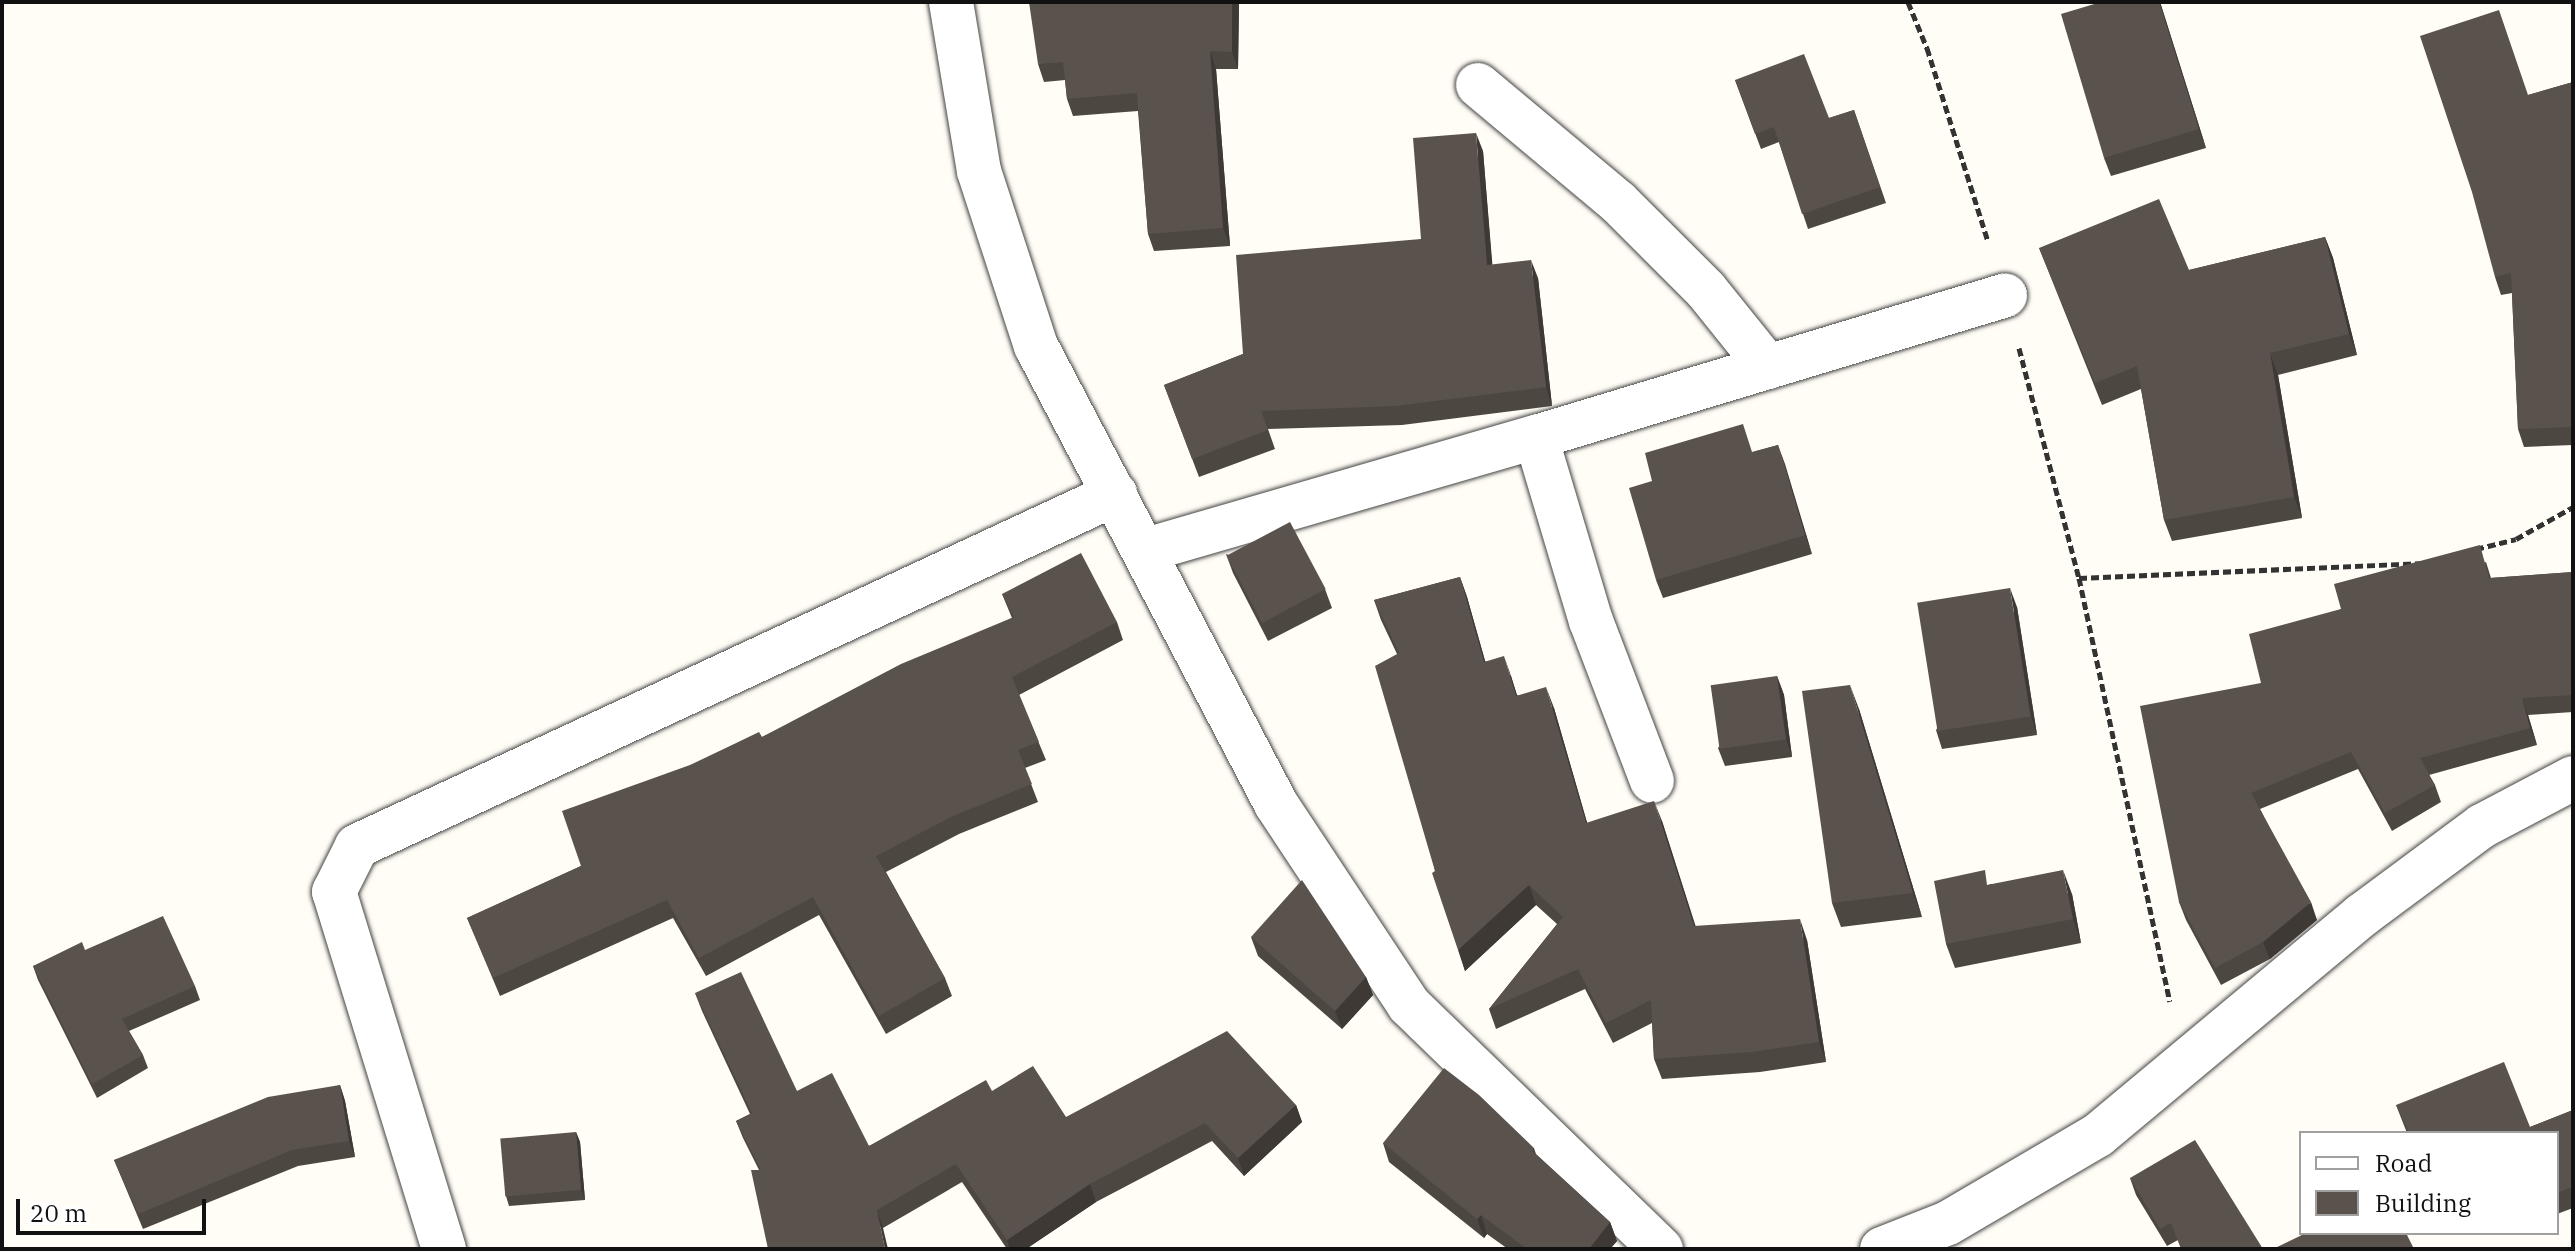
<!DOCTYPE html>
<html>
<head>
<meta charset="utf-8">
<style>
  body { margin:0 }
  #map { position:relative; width:2575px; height:1251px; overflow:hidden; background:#fffdf5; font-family:"IBM Plex Serif",serif }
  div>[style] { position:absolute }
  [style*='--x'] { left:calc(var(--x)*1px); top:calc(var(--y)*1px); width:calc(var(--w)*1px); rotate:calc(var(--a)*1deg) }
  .path>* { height:5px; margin-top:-2.5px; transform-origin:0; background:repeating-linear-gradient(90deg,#333 0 8px,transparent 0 12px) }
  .roads { filter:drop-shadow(0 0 2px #444) drop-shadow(0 0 2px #444) }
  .street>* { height:44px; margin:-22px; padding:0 22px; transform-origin:22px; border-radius:22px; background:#fff }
  .wall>* { inset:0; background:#4d4742 }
  .shaded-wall>* { inset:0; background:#3f3936 }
  .building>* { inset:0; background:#5a524d; transform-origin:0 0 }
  span { translate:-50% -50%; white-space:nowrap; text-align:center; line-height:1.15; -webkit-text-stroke:8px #fff; paint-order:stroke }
  .frame { position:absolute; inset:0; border:4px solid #111; pointer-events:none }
  .legend { position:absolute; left:2299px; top:1131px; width:260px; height:104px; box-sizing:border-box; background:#fff; border:2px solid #a0a0a0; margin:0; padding:10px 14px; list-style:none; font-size:24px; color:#111 }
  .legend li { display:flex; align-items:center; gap:16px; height:40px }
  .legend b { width:40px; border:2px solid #a0a0a0 }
  .scale { position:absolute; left:16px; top:1199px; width:190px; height:36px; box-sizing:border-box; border:4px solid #111; border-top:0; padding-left:10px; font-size:24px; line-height:28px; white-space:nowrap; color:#111; -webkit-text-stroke:6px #fff; paint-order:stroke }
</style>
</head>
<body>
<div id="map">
  <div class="path">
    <div style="--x:1908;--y:2;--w:50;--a:67.6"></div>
    <div style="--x:1927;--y:48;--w:203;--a:72.5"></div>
    <div style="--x:2019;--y:348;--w:238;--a:75.4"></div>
    <div style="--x:2079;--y:578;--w:433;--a:77.9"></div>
    <div style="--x:2476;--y:549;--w:41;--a:-14"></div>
    <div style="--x:2516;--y:539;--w:65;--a:-29.3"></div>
    <div style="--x:2079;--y:578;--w:341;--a:-2.5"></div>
  </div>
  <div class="roads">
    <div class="street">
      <div style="--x:951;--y:2;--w:171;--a:80.6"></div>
      <div style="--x:979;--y:171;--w:184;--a:72"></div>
      <div style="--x:1036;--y:346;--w:517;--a:62.34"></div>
      <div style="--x:1276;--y:804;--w:241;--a:56.5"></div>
      <div style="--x:1409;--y:1005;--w:351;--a:44.1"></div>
      <div style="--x:1478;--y:85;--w:182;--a:39.9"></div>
      <div style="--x:1618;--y:202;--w:124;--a:45"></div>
      <div style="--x:1706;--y:290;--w:99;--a:51.2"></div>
      <div style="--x:1536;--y:437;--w:192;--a:73.4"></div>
      <div style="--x:1591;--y:621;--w:171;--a:69.1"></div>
      <div style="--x:1146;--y:550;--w:406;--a:-16.2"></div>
      <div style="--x:1536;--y:437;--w:490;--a:-16.8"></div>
      <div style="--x:444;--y:1249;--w:374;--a:-107.1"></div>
      <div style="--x:334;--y:892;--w:51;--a:-63.4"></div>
      <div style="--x:357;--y:846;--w:836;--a:-24.91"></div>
      <div style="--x:1882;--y:1249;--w:71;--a:-21.5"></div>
      <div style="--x:1948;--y:1223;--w:174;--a:-30.4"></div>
      <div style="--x:2098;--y:1135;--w:344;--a:-39.8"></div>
      <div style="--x:2362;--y:915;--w:149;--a:-36.6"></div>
      <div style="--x:2482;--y:826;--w:103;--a:-27.8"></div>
    </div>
  </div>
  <div class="wall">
    <div style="clip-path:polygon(1239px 2px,1238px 69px,1216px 69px,1230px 246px,1154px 251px,1148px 234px,1138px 111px,1073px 116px,1067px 99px,1065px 80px,1044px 82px,1038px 64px)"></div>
    <div style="clip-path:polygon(2160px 2px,2206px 148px,2111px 176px,2104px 158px)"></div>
    <div style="clip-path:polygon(1735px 80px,1829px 118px,1854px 110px,1886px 203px,1808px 229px,1779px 142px,1761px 149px)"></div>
    <div style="clip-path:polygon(2573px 82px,2573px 445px,2524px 447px,2518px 429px,2512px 293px,2501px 295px,2495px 277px,2528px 95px)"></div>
    <div style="clip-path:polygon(1483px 151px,1492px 265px,1538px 278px,1552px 406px,1402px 425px,1268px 429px,1275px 449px,1199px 477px,1164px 385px,1243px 354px,1421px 239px)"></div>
    <div style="clip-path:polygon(2325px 237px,2333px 258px,2357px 355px,2278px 375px,2302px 518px,2172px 541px,2164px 520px,2141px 389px,2102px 405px,2039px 248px,2189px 270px)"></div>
    <div style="clip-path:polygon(1778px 445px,1812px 554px,1663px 598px,1656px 580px,1753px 452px)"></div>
    <div style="clip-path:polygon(1226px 554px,1325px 589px,1332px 608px,1268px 641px,1233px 573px)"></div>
    <div style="clip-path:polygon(2486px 562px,2491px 578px,2573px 572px,2573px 712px,2528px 715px,2537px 745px,2429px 775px,2435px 785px,2441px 802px,2392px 831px,2358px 769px,2260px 809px,2317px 920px,2270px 959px,2221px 985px,2186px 920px,2179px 902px,2261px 683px,2341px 609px)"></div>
    <div style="clip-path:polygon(1460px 577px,1467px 597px,1485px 661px,1511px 676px,1517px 695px,1554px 708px,1587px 823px,1662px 821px,1695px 926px,1807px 940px,1826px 1062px,1760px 1072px,1662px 1079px,1654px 1059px,1652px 1023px,1613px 1043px,1585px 989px,1496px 1029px,1489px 1009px,1557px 924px,1536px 905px,1465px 971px,1435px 871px,1397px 654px,1381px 620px,1374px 600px)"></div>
    <div style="clip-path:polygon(1002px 594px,1117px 622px,1123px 640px,1019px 695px,1046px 760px,1025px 768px,1038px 802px,959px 834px,886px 872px,945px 978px,952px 996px,886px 1034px,819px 915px,706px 976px,673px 918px,500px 996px,467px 918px,581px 866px,762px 737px,1012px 618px)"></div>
    <div style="clip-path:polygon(2017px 607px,2037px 735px,1942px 749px,1936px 730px)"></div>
    <div style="clip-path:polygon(1777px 676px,1784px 695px,1792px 757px,1725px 766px,1718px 748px)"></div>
    <div style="clip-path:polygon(1859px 709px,1922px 917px,1841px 927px,1832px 903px)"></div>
    <div style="clip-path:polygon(1990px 884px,2072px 894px,2081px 943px,1955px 968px,1946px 944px)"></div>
    <div style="clip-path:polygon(1251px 937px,1366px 977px,1373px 995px,1342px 1029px,1258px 956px)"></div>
    <div style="clip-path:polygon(85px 950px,195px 986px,200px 1000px,129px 1031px,143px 1055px,148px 1068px,97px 1098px,38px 980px,33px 966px)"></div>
    <div style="clip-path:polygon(695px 993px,797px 1091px,869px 1146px,992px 1091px,1066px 1117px,1296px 1105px,1302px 1122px,1244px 1176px,1212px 1141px,1096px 1202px,1026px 1249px,1007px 1249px,962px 1182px,883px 1228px,759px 1170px,743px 1138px,736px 1121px,750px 1114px,702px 1011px)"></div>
    <div style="clip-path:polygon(340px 1085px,345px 1101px,355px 1157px,298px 1166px,143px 1229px,114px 1160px)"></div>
    <div style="clip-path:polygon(2396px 1105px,2530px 1127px,2573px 1110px,2573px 1208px,2557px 1214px,2557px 1133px,2407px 1133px)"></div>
    <div style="clip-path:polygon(576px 1132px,580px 1142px,585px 1200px,509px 1206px,506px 1196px)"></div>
    <div style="clip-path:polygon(1383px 1143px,1534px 1148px,1536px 1154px,1610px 1222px,1617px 1241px,1610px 1249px,1508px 1249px,1487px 1234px,1484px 1238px,1389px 1162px)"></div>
    <div style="clip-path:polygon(2130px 1178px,2263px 1249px,2178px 1240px,2167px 1246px,2136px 1195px)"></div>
  </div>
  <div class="shaded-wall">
    <div style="clip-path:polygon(1232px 2px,1239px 2px,1238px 69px,1232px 52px)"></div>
    <div style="clip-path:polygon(2159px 2px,2161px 5px,2206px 148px,2199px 129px)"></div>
    <div style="clip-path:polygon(1210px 51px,1216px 69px,1230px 246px,1223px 228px)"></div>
    <div style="clip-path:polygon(1476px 133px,1483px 151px,1494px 284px,1487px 265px)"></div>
    <div style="clip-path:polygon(2325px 237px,2333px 258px,2357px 355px,2349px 334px)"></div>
    <div style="clip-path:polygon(1531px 260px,1538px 278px,1552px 406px,1546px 387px)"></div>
    <div style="clip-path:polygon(2270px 353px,2278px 375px,2302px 518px,2294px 497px)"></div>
    <div style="clip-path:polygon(1778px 445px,1785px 464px,1812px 554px,1805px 535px)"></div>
    <div style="clip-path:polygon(1460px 577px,1467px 597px,1491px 682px,1484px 662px)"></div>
    <div style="clip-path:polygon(2010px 588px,2017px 607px,2037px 735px,2031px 716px)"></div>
    <div style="clip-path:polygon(1504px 656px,1511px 676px,1523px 716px,1516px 696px)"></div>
    <div style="clip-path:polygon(1777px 676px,1784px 695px,1792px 757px,1786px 739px)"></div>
    <div style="clip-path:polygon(1850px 685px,1859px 709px,1922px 917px,1913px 893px)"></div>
    <div style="clip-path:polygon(1546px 687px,1554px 708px,1593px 843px,1586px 823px)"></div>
    <div style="clip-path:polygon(2522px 698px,2528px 715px,2537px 745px,2530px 728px)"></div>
    <div style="clip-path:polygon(1654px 801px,1662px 821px,1702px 946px,1694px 926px)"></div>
    <div style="clip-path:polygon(2063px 870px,2072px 894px,2081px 943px,2073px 919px)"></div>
    <div style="clip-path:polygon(1529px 885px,1536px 905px,1465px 971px,1458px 950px)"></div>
    <div style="clip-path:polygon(2311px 902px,2317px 920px,2270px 959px,2263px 942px)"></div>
    <div style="clip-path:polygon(1800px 919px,1807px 940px,1826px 1062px,1819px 1042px)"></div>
    <div style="clip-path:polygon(1366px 977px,1373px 995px,1342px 1029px,1335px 1011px)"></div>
    <div style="clip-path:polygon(340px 1085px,345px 1101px,355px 1157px,349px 1141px)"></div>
    <div style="clip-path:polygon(1296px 1105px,1302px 1122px,1244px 1176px,1238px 1158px)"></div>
    <div style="clip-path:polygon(576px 1132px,580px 1142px,585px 1200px,581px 1190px)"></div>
    <div style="clip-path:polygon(1090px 1184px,1096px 1202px,1026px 1249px,1010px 1249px,1007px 1240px)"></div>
    <div style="clip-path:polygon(877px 1210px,883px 1228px,888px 1249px,885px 1249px)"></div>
    <div style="clip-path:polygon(1481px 1215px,1487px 1234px,1484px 1238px,1477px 1219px)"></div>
    <div style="clip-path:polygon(1610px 1222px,1617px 1241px,1610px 1249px,1589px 1249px)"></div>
  </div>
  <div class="building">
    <div style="clip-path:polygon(1029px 2px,1232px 2px,1232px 52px,1210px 51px,1223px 228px,1148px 234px,1137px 93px,1067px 99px,1063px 62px,1038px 64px)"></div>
    <div style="clip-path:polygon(2101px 2px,2159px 2px,2199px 129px,2104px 158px,2061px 14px)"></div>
    <div style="clip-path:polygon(2499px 10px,2528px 95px,2573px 82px,2573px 427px,2518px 429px,2511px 273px,2495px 277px,2472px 192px,2420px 36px)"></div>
    <div style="clip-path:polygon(1804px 54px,1829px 118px,1854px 110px,1880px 187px,1802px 214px,1774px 127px,1755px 134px,1735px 80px)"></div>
    <div style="clip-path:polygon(1476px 133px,1487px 265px,1531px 260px,1546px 387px,1395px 406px,1261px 411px,1268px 430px,1192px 459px,1164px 385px,1243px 354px,1236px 255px,1421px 239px,1413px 138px)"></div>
    <div style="clip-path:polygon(2159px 199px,2189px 270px,2325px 237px,2349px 334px,2270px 353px,2294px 497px,2164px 520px,2137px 366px,2095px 383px,2039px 248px)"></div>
    <div style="clip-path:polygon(1743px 424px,1752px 452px,1778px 445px,1805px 535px,1656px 580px,1629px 488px,1652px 481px,1645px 453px)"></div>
    <div style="left:1290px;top:522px;width:76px;height:72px;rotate:62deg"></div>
    <div style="clip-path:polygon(2480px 545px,2489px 578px,2573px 572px,2573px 695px,2522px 698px,2530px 728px,2420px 758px,2435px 785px,2385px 813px,2351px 752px,2251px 793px,2311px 902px,2263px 942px,2215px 968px,2179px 902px,2140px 706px,2261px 683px,2249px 634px,2341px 609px,2334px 584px)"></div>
    <div style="clip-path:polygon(1081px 553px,1117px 622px,1012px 677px,1039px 742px,1018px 750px,1032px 784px,953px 816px,876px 856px,945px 978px,879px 1016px,813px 897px,699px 958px,667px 900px,493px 978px,467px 918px,581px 866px,562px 811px,690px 765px,759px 732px,762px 737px,901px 664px,1014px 617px,1002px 594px)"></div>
    <div style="clip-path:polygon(1460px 577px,1484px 662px,1504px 656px,1516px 696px,1546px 687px,1586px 823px,1654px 801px,1694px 926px,1800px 919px,1819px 1042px,1752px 1052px,1654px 1059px,1651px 1000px,1606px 1023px,1578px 969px,1489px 1009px,1563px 917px,1529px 885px,1458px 950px,1432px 873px,1435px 871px,1375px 666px,1399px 653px,1374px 600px)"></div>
    <div style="left:2010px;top:588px;width:130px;height:94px;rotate:81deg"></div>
    <div style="left:1777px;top:676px;width:64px;height:67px;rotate:82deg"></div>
    <div style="clip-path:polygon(1850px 685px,1913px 893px,1832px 903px,1802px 691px)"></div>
    <div style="clip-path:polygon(1985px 870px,1987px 885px,2063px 870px,2073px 919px,1946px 944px,1934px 881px)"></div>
    <div style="clip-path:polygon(1302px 880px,1366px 977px,1335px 1011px,1251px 937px)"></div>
    <div style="clip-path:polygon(163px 916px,195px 986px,122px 1019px,143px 1055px,92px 1084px,33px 966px,82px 942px,85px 950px)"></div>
    <div style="clip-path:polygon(741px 972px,797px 1091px,832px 1073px,869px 1146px,986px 1080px,992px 1091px,1033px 1066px,1066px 1117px,1227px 1031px,1296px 1105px,1238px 1158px,1205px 1123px,1090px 1184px,1007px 1240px,956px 1164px,877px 1210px,885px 1249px,768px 1249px,751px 1170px,761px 1170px,736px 1121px,752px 1113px,695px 993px)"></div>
    <div style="clip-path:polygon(2504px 1062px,2530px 1127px,2573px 1110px,2573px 1195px,2572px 1187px,2557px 1193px,2557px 1133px,2409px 1133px,2396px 1105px)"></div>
    <div style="clip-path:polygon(1444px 1068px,1479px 1095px,1534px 1148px,1532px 1151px,1610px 1222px,1589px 1249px,1527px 1249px,1481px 1215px,1477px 1219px,1383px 1143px)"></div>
    <div style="clip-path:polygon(340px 1085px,349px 1141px,292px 1150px,138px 1214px,114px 1160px,268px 1097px)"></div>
    <div style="left:576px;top:1132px;width:58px;height:76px;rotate:85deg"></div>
    <div style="clip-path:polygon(2195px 1140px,2263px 1249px,2181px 1249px,2171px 1223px,2160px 1229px,2130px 1178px)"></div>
    <div style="clip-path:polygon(2306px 1233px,2406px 1233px,2414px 1249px,2273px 1249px)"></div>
  </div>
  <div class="frame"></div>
  <ul class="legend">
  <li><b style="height:10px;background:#fff"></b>Road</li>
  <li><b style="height:22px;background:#5a524d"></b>Building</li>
  </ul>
  <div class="scale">20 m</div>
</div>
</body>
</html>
